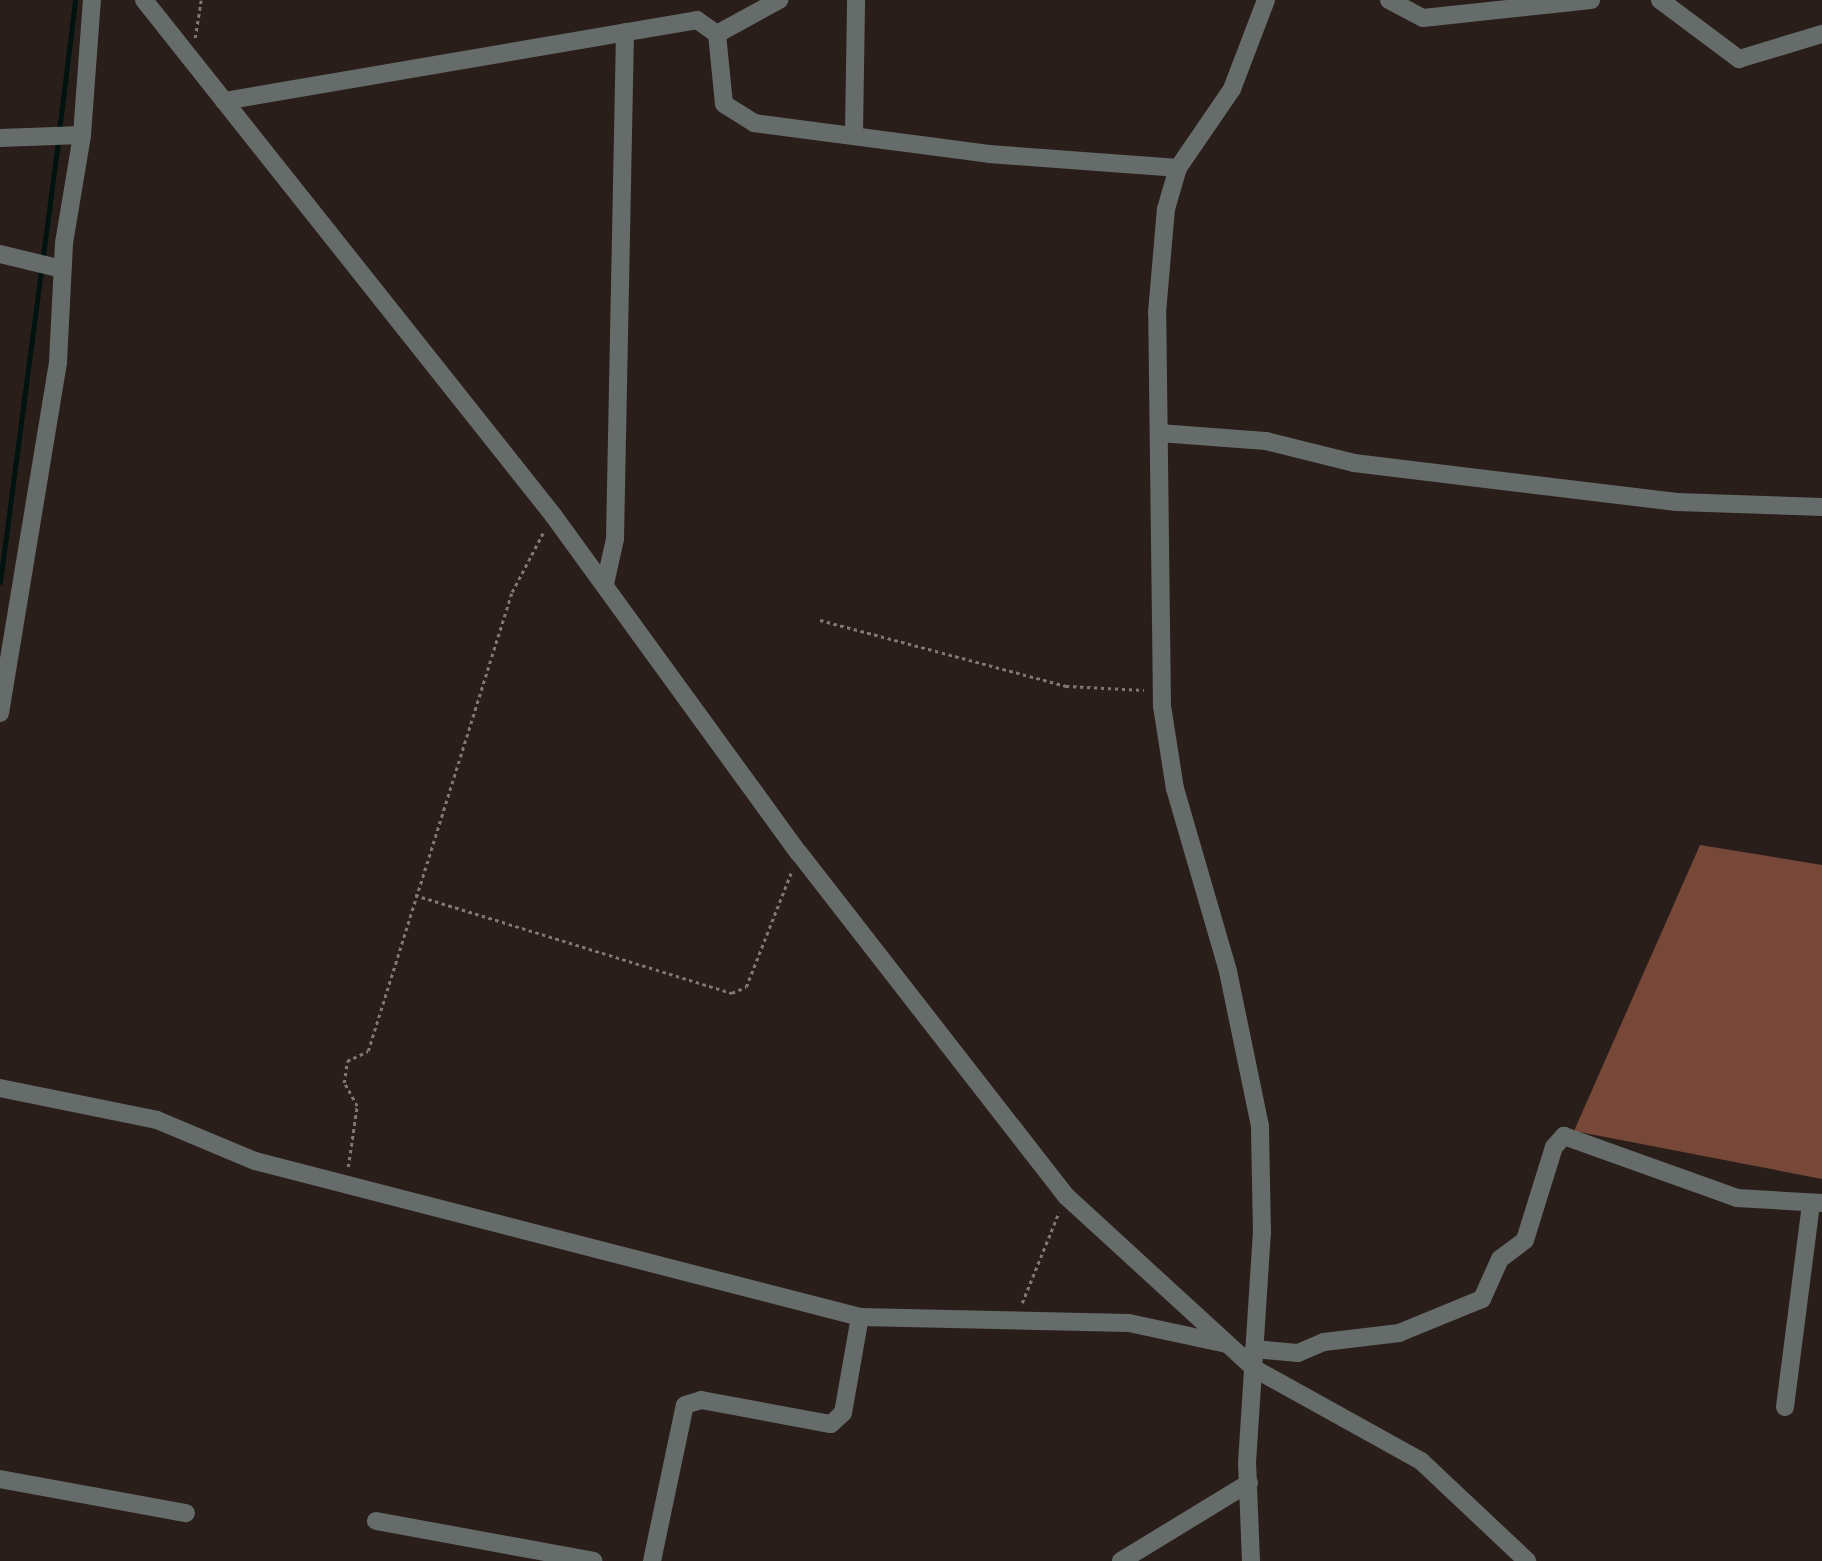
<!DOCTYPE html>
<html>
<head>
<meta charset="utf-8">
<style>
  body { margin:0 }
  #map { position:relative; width:1822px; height:1561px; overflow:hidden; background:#2a1e1a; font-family:Mulish,sans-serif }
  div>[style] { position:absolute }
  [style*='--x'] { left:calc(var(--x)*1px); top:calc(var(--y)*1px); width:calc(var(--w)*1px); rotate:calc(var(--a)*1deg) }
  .forest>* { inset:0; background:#774738 }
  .stream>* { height:5px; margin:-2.5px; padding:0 2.5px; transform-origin:2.5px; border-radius:2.5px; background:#01130f }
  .path>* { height:2.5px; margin-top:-1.25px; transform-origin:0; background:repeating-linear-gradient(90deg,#817774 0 3.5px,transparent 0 7px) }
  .minor>* { height:18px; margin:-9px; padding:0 9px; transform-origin:9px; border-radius:9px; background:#656c6a }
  span { translate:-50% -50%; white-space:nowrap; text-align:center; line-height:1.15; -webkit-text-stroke:5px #0f0908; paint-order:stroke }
</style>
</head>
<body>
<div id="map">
  <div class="forest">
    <div style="clip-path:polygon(1700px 845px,1822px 865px,1822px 1179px,1574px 1131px)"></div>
  </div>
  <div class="stream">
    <div style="--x:59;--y:131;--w:132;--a:-83"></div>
    <div style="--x:0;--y:582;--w:445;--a:-82.5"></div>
  </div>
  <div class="path">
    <div style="--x:195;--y:38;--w:38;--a:-81"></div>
    <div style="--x:820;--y:620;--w:255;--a:15"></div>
    <div style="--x:1066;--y:686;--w:78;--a:2.9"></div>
    <div style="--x:415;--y:895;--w:332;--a:17.2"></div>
    <div style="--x:732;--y:993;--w:15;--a:-23"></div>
    <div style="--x:746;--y:987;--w:126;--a:-68.5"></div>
    <div style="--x:348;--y:1167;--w:62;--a:-81.6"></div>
    <div style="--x:357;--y:1106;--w:26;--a:-119"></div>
    <div style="--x:344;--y:1083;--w:22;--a:-82"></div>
    <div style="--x:347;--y:1061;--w:23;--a:-25"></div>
    <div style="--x:368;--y:1051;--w:481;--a:-72.6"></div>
    <div style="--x:512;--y:592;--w:69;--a:-62.3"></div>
    <div style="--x:1022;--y:1303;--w:98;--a:-67.9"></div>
  </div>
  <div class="minor">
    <div style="--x:144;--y:0;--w:658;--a:51.54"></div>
    <div style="--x:553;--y:515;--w:418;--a:54"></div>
    <div style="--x:799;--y:853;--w:435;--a:52.1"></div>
    <div style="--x:1066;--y:1196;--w:256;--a:42.5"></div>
    <div style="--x:1255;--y:1369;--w:190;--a:29"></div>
    <div style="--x:1421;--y:1461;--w:146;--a:43.3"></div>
    <div style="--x:1389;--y:0;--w:38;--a:28"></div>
    <div style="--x:1423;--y:18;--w:169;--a:-6.1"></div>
    <div style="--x:1660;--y:0;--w:99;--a:36.8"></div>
    <div style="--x:1739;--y:59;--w:87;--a:-16.8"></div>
    <div style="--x:717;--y:34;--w:71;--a:-28.7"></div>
    <div style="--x:224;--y:101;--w:480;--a:-9.7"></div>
    <div style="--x:697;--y:20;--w:24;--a:35"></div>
    <div style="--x:717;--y:34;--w:70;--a:84.3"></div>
    <div style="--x:724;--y:104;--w:36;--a:32"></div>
    <div style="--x:754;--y:123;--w:237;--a:7.5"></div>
    <div style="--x:989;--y:154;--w:190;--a:4.2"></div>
    <div style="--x:854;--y:132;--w:132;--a:-89.1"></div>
    <div style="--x:0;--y:138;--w:82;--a:-2.1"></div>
    <div style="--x:0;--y:254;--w:64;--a:13.6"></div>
    <div style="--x:1159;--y:433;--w:107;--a:4.3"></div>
    <div style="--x:1266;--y:441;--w:91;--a:14"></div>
    <div style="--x:1354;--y:463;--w:325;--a:6.9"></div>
    <div style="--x:1677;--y:502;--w:145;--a:2"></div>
    <div style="--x:605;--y:584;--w:46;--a:-77.5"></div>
    <div style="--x:615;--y:539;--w:507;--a:-88.87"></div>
    <div style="--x:0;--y:713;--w:356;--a:-80.6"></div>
    <div style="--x:58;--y:362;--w:119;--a:-87.1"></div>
    <div style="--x:64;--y:243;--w:109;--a:-80.5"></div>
    <div style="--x:82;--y:135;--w:135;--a:-85.8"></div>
    <div style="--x:0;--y:1088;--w:160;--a:11.5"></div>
    <div style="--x:157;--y:1120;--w:106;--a:22.7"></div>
    <div style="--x:255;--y:1161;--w:625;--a:14.46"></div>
    <div style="--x:860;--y:1317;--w:269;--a:1.3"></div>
    <div style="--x:1129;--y:1323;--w:100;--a:12.1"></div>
    <div style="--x:1254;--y:1349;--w:44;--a:5.2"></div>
    <div style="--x:1298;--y:1353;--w:28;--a:-23"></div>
    <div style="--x:1324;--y:1342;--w:76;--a:-6.8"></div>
    <div style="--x:1399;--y:1333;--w:90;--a:-22.3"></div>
    <div style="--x:1482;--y:1299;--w:44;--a:-65.8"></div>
    <div style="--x:1500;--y:1259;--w:31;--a:-37"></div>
    <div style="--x:1525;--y:1240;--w:97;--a:-72.7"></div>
    <div style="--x:1554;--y:1147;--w:15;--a:-48"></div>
    <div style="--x:1564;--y:1136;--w:184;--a:19.7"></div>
    <div style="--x:1737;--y:1198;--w:85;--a:3.4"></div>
    <div style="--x:1785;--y:1407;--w:206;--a:-82.7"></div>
    <div style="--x:0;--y:1479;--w:189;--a:10.4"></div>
    <div style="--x:376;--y:1521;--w:221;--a:10.4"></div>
    <div style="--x:652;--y:1561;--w:159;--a:-78.1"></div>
    <div style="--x:685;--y:1405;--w:17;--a:-17"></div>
    <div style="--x:701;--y:1400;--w:132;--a:10.5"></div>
    <div style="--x:831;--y:1424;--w:16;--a:-43"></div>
    <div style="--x:843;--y:1413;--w:97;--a:-80"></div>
    <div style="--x:1121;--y:1561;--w:150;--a:-31.4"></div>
    <div style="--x:1251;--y:1561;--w:98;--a:-92.3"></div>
    <div style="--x:1247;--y:1463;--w:229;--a:-86.3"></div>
    <div style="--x:1262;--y:1234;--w:108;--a:-91.1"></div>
    <div style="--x:1260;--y:1126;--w:158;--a:-101.7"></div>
    <div style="--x:1228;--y:971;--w:190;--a:-106.2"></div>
    <div style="--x:1175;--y:789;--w:84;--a:-98.9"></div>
    <div style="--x:1162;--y:706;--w:393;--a:-90.7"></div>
    <div style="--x:1157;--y:313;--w:104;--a:-85.1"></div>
    <div style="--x:1166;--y:209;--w:43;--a:-73.7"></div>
    <div style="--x:1178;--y:168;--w:96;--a:-55.6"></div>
    <div style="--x:1232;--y:89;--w:95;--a:-69.1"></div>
  </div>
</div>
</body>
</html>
